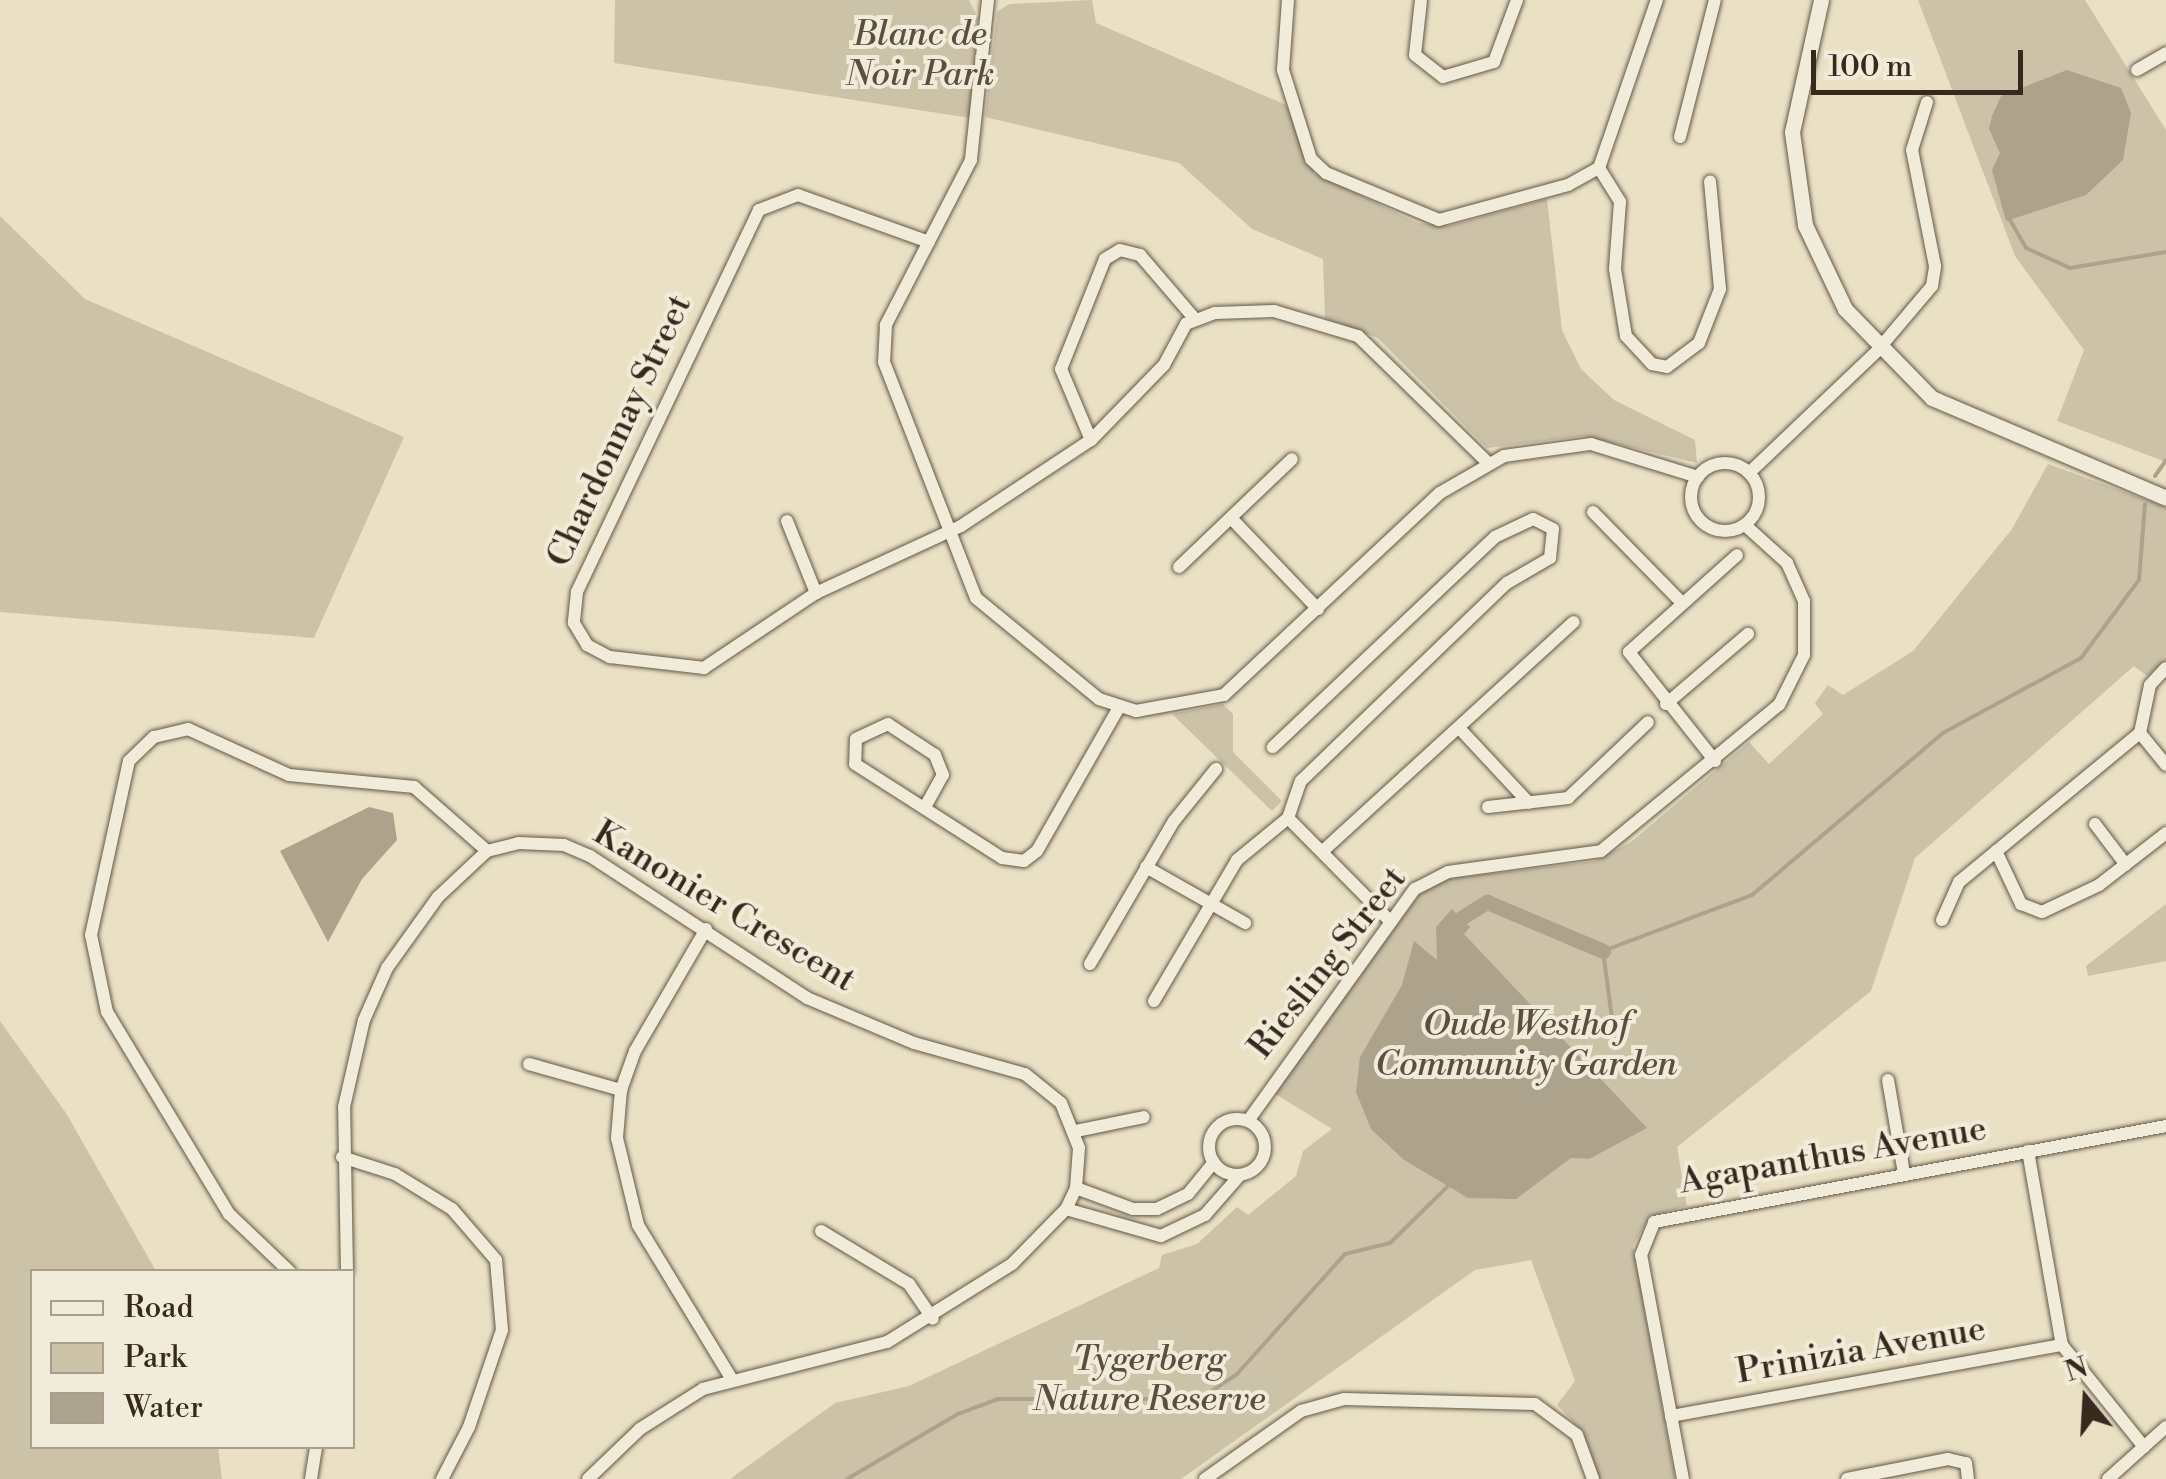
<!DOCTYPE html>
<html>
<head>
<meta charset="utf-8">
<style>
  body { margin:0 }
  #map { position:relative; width:2166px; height:1479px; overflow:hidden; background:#eae1c4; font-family:"Libre Bodoni",serif }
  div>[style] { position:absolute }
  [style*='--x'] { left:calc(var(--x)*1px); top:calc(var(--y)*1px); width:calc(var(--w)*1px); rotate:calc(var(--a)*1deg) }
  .green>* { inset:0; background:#ccc2a8 }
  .water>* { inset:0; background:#ada28c }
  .stream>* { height:4px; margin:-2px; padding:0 2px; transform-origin:2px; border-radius:2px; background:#ada28c }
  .canal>* { height:15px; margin:-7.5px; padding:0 7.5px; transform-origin:7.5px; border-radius:7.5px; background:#ada28c }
  .roads { filter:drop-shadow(0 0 2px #645748) drop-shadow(0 0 2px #645748) }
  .minor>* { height:12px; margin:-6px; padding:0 6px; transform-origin:6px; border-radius:6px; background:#f1ecd9 }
  .minor>.ring { margin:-6px; padding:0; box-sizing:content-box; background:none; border:12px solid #f1ecd9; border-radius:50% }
  .tertiary>* { height:15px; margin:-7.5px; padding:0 7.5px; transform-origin:7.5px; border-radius:7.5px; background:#f1ecd9 }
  span { translate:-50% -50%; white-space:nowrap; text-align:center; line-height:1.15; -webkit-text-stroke:8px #f1ecd9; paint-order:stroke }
  .park-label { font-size:35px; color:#5c4f40; font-style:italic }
  .street-label { font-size:35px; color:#37291e }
  .legend { position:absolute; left:30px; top:1269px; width:325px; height:180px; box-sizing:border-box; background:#f1ecd9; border:2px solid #a79e8e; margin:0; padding:12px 18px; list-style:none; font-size:30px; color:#37291e }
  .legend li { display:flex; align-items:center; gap:20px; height:50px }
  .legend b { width:50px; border:2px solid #a79e8e }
  .north { position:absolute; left:2036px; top:1349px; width:100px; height:100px; -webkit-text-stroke:8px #f1ecd9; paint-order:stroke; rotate:342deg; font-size:28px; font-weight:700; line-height:40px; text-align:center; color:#37291e }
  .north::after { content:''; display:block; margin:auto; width:35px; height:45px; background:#37291e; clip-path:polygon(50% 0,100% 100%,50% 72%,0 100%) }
  .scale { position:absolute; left:1811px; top:50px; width:212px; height:45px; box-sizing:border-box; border:5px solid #37291e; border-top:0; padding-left:12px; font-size:30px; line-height:35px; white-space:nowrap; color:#37291e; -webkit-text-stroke:8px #f1ecd9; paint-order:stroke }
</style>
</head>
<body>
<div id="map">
  <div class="green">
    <div style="clip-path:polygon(615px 0,969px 0,978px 18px,970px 118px,614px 63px)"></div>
    <div style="clip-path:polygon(1092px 0,1096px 23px,1286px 105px,1315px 174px,1418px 223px,1449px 226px,1547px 199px,1562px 330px,1581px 369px,1614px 400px,1695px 440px,1697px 463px,1584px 436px,1487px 448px,1378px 338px,1325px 318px,1323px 259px,1252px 229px,1179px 163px,985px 117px,997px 12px,1009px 4px)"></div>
    <div style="clip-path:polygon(1918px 0,2085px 0,2166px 130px,2166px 462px,2057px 421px,2084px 350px,2015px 256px)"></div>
    <div style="clip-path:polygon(0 216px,85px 299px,404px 437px,314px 638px,0 612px)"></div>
    <div style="clip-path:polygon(2048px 464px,2166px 507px,2166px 660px,2147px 676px,2134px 666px,1915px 858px,1871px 991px,1677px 1147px,1687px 1206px,1650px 1216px,1633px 1246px,1675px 1479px,1600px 1479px,1583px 1432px,1557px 1405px,1575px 1381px,1531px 1260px,1475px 1270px,1181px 1479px,730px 1479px,835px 1403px,909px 1386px,1159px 1268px,1162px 1255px,1197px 1244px,1237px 1207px,1248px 1215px,1296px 1176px,1303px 1151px,1332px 1129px,1274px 1093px,1419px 895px,1447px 879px,1595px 861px,1631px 842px,1749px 742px,1769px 764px,1823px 714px,1815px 703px,1828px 685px,1843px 695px,1913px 651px,2012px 529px)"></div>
    <div style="clip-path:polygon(1223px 704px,1233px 714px,1233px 752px,1282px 801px,1272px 811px,1172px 714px)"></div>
    <div style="clip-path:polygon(2166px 904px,2166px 961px,2088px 976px,2086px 966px)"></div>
    <div style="clip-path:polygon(0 1021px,66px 1113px,156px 1271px,32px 1272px,32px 1446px,218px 1447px,222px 1479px,0 1479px)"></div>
  </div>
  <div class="water">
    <div style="clip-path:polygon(2067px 70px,2121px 88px,2131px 113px,2123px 160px,2086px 195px,2006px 221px,1992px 170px,2000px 153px,1989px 129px,1992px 116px,2001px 96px)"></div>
    <div style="clip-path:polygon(369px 807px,393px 813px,397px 840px,362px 879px,328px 942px,280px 851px)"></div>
    <div style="clip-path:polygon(1452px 909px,1470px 927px,1464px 934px,1647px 1128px,1589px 1159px,1571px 1158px,1516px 1199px,1468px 1198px,1404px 1160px,1371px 1129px,1356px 1092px,1360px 1057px,1402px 985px,1414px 941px,1437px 960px,1436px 927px)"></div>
  </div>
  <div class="stream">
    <div style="--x:2010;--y:220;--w:32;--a:60"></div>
    <div style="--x:2026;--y:248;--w:48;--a:24.4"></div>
    <div style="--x:2070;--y:268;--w:97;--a:-9.5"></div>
    <div style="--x:2155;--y:476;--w:19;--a:-55"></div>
    <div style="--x:1612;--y:1019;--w:69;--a:-97.5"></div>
    <div style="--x:1603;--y:951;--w:159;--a:-20.6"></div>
    <div style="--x:1752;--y:895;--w:250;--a:-40.3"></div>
    <div style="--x:1943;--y:733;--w:157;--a:-28.5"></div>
    <div style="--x:2081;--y:658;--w:97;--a:-53.4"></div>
    <div style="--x:2139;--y:580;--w:76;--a:-85.5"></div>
    <div style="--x:847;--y:1479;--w:129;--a:-30.4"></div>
    <div style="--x:958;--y:1414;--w:43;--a:-20.6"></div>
    <div style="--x:998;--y:1399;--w:202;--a:0"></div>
    <div style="--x:1200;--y:1399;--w:45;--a:-34"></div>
    <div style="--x:1237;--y:1374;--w:161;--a:-48"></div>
    <div style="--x:1345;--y:1254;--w:46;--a:-13.7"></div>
    <div style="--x:1390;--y:1243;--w:83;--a:-44.5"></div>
  </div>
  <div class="canal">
    <div style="--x:1461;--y:918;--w:31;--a:-32"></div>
    <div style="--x:1487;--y:902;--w:126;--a:22.9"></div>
  </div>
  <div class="roads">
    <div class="minor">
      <div style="--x:988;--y:0;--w:161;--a:96.1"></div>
      <div style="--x:971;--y:160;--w:186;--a:117.3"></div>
      <div style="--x:886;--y:325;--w:37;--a:93"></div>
      <div style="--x:884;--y:362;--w:253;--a:68.7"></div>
      <div style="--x:976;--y:598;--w:159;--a:39.4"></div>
      <div style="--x:1099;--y:699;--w:39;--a:18"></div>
      <div style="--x:1136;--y:711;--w:89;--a:-10.3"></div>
      <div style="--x:1224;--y:695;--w:296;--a:-43.1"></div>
      <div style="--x:1440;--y:493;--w:74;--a:-30"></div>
      <div style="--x:1504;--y:456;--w:88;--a:-7.9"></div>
      <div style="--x:1591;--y:444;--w:112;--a:17.1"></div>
      <div style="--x:1288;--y:0;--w:70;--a:94.1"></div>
      <div style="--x:1283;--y:70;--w:93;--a:72.5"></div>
      <div style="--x:1311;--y:159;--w:21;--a:43"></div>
      <div style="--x:1326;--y:173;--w:122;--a:22.6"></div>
      <div style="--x:1439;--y:220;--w:134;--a:-15.2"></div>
      <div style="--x:1568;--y:185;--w:35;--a:-29"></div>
      <div style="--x:1599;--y:168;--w:178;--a:-71"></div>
      <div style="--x:1421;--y:0;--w:55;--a:96.2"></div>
      <div style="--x:1415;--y:55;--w:36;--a:38"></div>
      <div style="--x:1443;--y:77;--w:53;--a:-16.4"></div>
      <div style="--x:1494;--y:62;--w:66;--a:-69.6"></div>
      <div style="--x:2137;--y:70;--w:34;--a:-30"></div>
      <div style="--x:1680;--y:137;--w:141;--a:-75.7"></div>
      <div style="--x:1599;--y:168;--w:40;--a:58"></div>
      <div style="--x:1620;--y:202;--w:67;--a:94.3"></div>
      <div style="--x:1615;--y:269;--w:68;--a:80.7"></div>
      <div style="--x:1626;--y:336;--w:38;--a:47"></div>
      <div style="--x:1652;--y:364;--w:15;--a:11"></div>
      <div style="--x:1667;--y:367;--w:40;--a:-37"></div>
      <div style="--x:1699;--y:343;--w:58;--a:-68.7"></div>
      <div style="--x:1720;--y:289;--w:108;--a:-95.3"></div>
      <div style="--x:929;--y:242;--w:139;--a:-160.3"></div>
      <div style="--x:798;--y:195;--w:42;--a:159"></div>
      <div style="--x:759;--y:210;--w:423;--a:115.5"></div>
      <div style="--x:577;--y:592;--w:31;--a:96"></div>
      <div style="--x:574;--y:623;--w:26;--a:59"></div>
      <div style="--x:587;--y:645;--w:26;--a:28"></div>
      <div style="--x:610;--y:657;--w:95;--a:6.7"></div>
      <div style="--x:704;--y:668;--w:135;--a:-33.8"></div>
      <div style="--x:816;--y:593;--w:160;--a:-24.8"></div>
      <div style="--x:961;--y:526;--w:156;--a:-33.5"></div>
      <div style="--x:1091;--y:440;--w:105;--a:-45.8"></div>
      <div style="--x:1164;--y:365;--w:47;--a:-61.8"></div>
      <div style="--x:1186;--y:324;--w:31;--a:-21"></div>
      <div style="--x:1215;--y:313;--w:59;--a:-1.9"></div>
      <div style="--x:1274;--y:311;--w:88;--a:16.6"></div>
      <div style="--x:1358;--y:336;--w:182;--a:44.3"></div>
      <div style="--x:1091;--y:440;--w:77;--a:-112.9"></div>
      <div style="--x:1061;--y:369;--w:118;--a:-68.2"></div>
      <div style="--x:1105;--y:259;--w:17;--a:-31"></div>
      <div style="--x:1120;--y:250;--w:21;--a:14"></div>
      <div style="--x:1140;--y:255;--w:83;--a:49.4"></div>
      <div class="ring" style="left:1691px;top:463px;width:56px;height:56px"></div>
      <div style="--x:1749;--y:473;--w:177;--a:-43.6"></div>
      <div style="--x:1877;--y:351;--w:85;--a:-49.8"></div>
      <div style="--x:1932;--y:286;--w:20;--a:-81"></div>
      <div style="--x:1935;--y:266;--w:118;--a:-101.2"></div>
      <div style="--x:1912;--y:150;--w:50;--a:-72.6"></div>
      <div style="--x:1593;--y:512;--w:127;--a:45.6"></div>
      <div style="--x:1231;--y:518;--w:126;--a:46.3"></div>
      <div style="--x:787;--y:521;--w:78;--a:68.1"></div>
      <div style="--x:1179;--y:567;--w:156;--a:-43.7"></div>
      <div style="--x:1666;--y:704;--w:108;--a:-40.5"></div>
      <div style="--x:1460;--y:729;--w:101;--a:47"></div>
      <div style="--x:2140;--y:733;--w:41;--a:50.9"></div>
      <div style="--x:1715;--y:761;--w:139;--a:-128.3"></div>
      <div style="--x:1629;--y:652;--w:145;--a:-41.9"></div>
      <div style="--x:925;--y:807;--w:37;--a:-61"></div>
      <div style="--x:943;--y:775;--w:22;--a:-112"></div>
      <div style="--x:935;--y:755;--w:56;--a:-146.6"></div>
      <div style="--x:888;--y:724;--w:35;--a:155"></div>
      <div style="--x:856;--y:739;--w:25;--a:92"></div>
      <div style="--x:855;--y:764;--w:174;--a:32.6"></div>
      <div style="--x:1002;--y:858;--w:22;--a:8"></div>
      <div style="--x:1024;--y:861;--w:16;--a:-38"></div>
      <div style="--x:1037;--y:851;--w:163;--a:-60.3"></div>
      <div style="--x:1488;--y:807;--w:81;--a:-6.4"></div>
      <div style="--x:1568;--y:798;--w:110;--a:-43.5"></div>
      <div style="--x:1288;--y:818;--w:145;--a:45.3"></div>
      <div style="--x:2095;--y:824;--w:51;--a:52.9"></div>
      <div style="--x:1324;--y:850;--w:338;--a:-42.4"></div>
      <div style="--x:1996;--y:851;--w:59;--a:64.7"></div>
      <div style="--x:2021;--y:904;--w:22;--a:21"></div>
      <div style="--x:2042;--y:912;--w:63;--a:-25.3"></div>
      <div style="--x:2099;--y:885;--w:85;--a:-37.8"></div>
      <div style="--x:1146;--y:867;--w:114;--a:29.5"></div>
      <div style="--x:1942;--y:920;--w:42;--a:-65.9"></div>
      <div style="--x:1959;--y:882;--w:234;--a:-39.5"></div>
      <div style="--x:2140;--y:733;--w:49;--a:-78.2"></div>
      <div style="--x:2150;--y:685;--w:23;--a:-47"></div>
      <div style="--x:706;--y:929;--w:141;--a:120.2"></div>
      <div style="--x:635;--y:1051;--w:41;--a:109.7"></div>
      <div style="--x:621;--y:1090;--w:48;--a:94.8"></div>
      <div style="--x:617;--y:1138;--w:89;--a:76.4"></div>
      <div style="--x:638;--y:1225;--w:179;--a:58.7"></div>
      <div style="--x:1090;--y:964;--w:166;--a:-59.6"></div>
      <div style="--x:1174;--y:821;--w:67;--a:-51.1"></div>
      <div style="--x:1154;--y:1001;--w:164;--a:-59.5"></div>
      <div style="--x:1237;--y:860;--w:66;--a:-39.5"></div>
      <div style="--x:1288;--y:818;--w:39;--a:-71"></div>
      <div style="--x:1301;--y:781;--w:286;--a:-43.9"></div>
      <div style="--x:1507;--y:583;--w:50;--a:-30.2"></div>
      <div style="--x:1550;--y:558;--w:29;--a:-84"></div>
      <div style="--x:1553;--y:529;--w:22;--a:-153"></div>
      <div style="--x:1533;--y:519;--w:42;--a:154.7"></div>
      <div style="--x:1495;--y:537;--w:306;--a:136.6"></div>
      <div style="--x:529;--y:1064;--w:96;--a:15.8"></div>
      <div style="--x:1888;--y:1080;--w:95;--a:80.3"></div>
      <div class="ring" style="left:1209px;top:1119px;width:44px;height:44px"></div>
      <div style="--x:1248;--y:1121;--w:286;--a:-54.3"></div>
      <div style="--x:1415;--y:889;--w:37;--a:-27"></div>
      <div style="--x:1448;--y:872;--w:154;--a:-7.8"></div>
      <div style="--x:1601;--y:851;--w:230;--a:-39.4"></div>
      <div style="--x:1779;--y:705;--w:56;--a:-63.4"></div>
      <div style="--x:1804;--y:655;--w:54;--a:-90"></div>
      <div style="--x:1804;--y:601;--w:42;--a:-114.1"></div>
      <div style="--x:1787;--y:563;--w:57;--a:-137.9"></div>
      <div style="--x:1076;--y:1131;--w:69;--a:-11.6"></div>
      <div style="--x:2028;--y:1151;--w:197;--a:80.1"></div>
      <div style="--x:2062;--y:1345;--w:131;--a:51.2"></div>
      <div style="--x:342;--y:1157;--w:56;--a:17.8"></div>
      <div style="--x:395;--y:1174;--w:67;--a:31.6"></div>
      <div style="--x:452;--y:1209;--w:67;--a:49.2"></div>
      <div style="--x:496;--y:1260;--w:70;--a:85.1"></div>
      <div style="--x:502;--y:1330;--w:102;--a:108.8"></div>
      <div style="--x:469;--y:1427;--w:59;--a:117.4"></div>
      <div style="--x:1076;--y:1188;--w:61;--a:20.2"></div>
      <div style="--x:1133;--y:1209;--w:24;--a:0"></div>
      <div style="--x:1157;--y:1209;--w:34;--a:-26"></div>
      <div style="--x:1188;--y:1194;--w:41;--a:-50.9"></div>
      <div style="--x:1066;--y:1209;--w:99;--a:15.9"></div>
      <div style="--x:1161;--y:1236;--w:49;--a:-25.5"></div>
      <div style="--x:1205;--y:1215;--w:53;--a:-48.8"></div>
      <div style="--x:821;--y:1231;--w:103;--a:31.1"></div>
      <div style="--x:909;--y:1284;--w:42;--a:55.6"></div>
      <div style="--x:290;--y:1272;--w:84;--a:-136.4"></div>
      <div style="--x:229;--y:1214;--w:236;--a:-121.1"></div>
      <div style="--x:107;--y:1012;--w:79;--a:-101.7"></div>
      <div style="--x:91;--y:935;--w:178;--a:-77.7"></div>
      <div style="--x:129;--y:761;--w:35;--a:-44"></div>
      <div style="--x:154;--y:737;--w:35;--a:-13"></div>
      <div style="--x:188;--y:729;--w:111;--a:24.5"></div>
      <div style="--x:289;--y:775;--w:126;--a:5.5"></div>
      <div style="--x:414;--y:787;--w:97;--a:41.2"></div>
      <div style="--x:347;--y:1272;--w:165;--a:-91"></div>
      <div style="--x:344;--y:1107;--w:89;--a:-77.1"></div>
      <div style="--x:364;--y:1020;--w:57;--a:-66.1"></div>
      <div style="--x:387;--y:968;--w:87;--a:-54.3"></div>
      <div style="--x:438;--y:897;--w:67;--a:-43.2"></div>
      <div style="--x:487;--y:851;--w:32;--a:-14"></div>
      <div style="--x:518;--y:843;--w:46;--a:2.5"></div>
      <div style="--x:564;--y:845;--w:28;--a:23"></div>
      <div style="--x:590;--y:856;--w:259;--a:33.2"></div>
      <div style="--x:807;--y:998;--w:116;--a:22.8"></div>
      <div style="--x:914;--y:1043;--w:115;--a:15.6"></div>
      <div style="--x:1025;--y:1074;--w:46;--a:38.9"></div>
      <div style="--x:1061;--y:1103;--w:48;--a:68.2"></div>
      <div style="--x:1079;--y:1148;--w:40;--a:94.3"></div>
      <div style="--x:1076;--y:1188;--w:23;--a:115"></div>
      <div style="--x:1066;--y:1209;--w:77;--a:134.5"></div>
      <div style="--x:1012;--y:1264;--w:147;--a:148"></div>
      <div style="--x:887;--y:1342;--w:190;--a:165.7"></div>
      <div style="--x:703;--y:1389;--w:75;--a:147.6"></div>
      <div style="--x:640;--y:1429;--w:72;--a:136.1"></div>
      <div style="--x:1671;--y:1416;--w:397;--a:-10.3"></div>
      <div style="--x:311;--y:1479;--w:33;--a:-81"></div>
      <div style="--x:1205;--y:1479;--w:118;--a:-35.3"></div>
      <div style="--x:1301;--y:1411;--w:45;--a:-15.6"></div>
      <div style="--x:1344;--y:1399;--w:191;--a:1.5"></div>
      <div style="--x:1535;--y:1404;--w:52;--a:36.4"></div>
      <div style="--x:1577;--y:1435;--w:47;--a:70"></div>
      <div style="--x:1683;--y:1479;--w:228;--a:-100.6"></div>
      <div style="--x:1641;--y:1255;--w:35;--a:-68"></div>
      <div style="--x:1654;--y:1222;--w:521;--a:-10.62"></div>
      <div style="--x:1847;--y:1479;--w:103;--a:-11.2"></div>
      <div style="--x:1948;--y:1459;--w:18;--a:13"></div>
      <div style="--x:1966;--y:1463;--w:16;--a:83"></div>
      <div style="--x:2108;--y:1479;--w:78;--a:-41.9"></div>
    </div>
    <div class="tertiary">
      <div style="--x:1821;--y:0;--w:135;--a:102.4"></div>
      <div style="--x:1792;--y:132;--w:94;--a:82"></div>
      <div style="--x:1805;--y:225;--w:93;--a:64.5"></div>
      <div style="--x:1845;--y:309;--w:124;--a:45.7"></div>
      <div style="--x:1932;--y:398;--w:254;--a:23.1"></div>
    </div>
  </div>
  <div class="park-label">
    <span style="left:920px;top:55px">Blanc de<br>Noir Park</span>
    <span style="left:1526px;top:1045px">Oude Westhof<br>Community Garden</span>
    <span style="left:1149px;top:1380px">Tygerberg<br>Nature Reserve</span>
  </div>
  <div class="street-label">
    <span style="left:620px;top:431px;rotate:-65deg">Chardonnay Street</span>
    <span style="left:724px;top:907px;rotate:31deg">Kanonier Crescent</span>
    <span style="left:1328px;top:963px;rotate:-52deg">Riesling Street</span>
    <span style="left:1833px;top:1156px;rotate:-10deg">Agapanthus Avenue</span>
    <span style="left:1861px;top:1351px;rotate:-10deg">Prinizia Avenue</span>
  </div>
  <ul class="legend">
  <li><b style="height:12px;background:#f1ecd9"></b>Road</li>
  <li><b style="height:28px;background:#ccc2a8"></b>Park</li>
  <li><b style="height:28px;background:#ada28c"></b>Water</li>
  </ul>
  <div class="north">N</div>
  <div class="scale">100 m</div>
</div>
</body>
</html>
